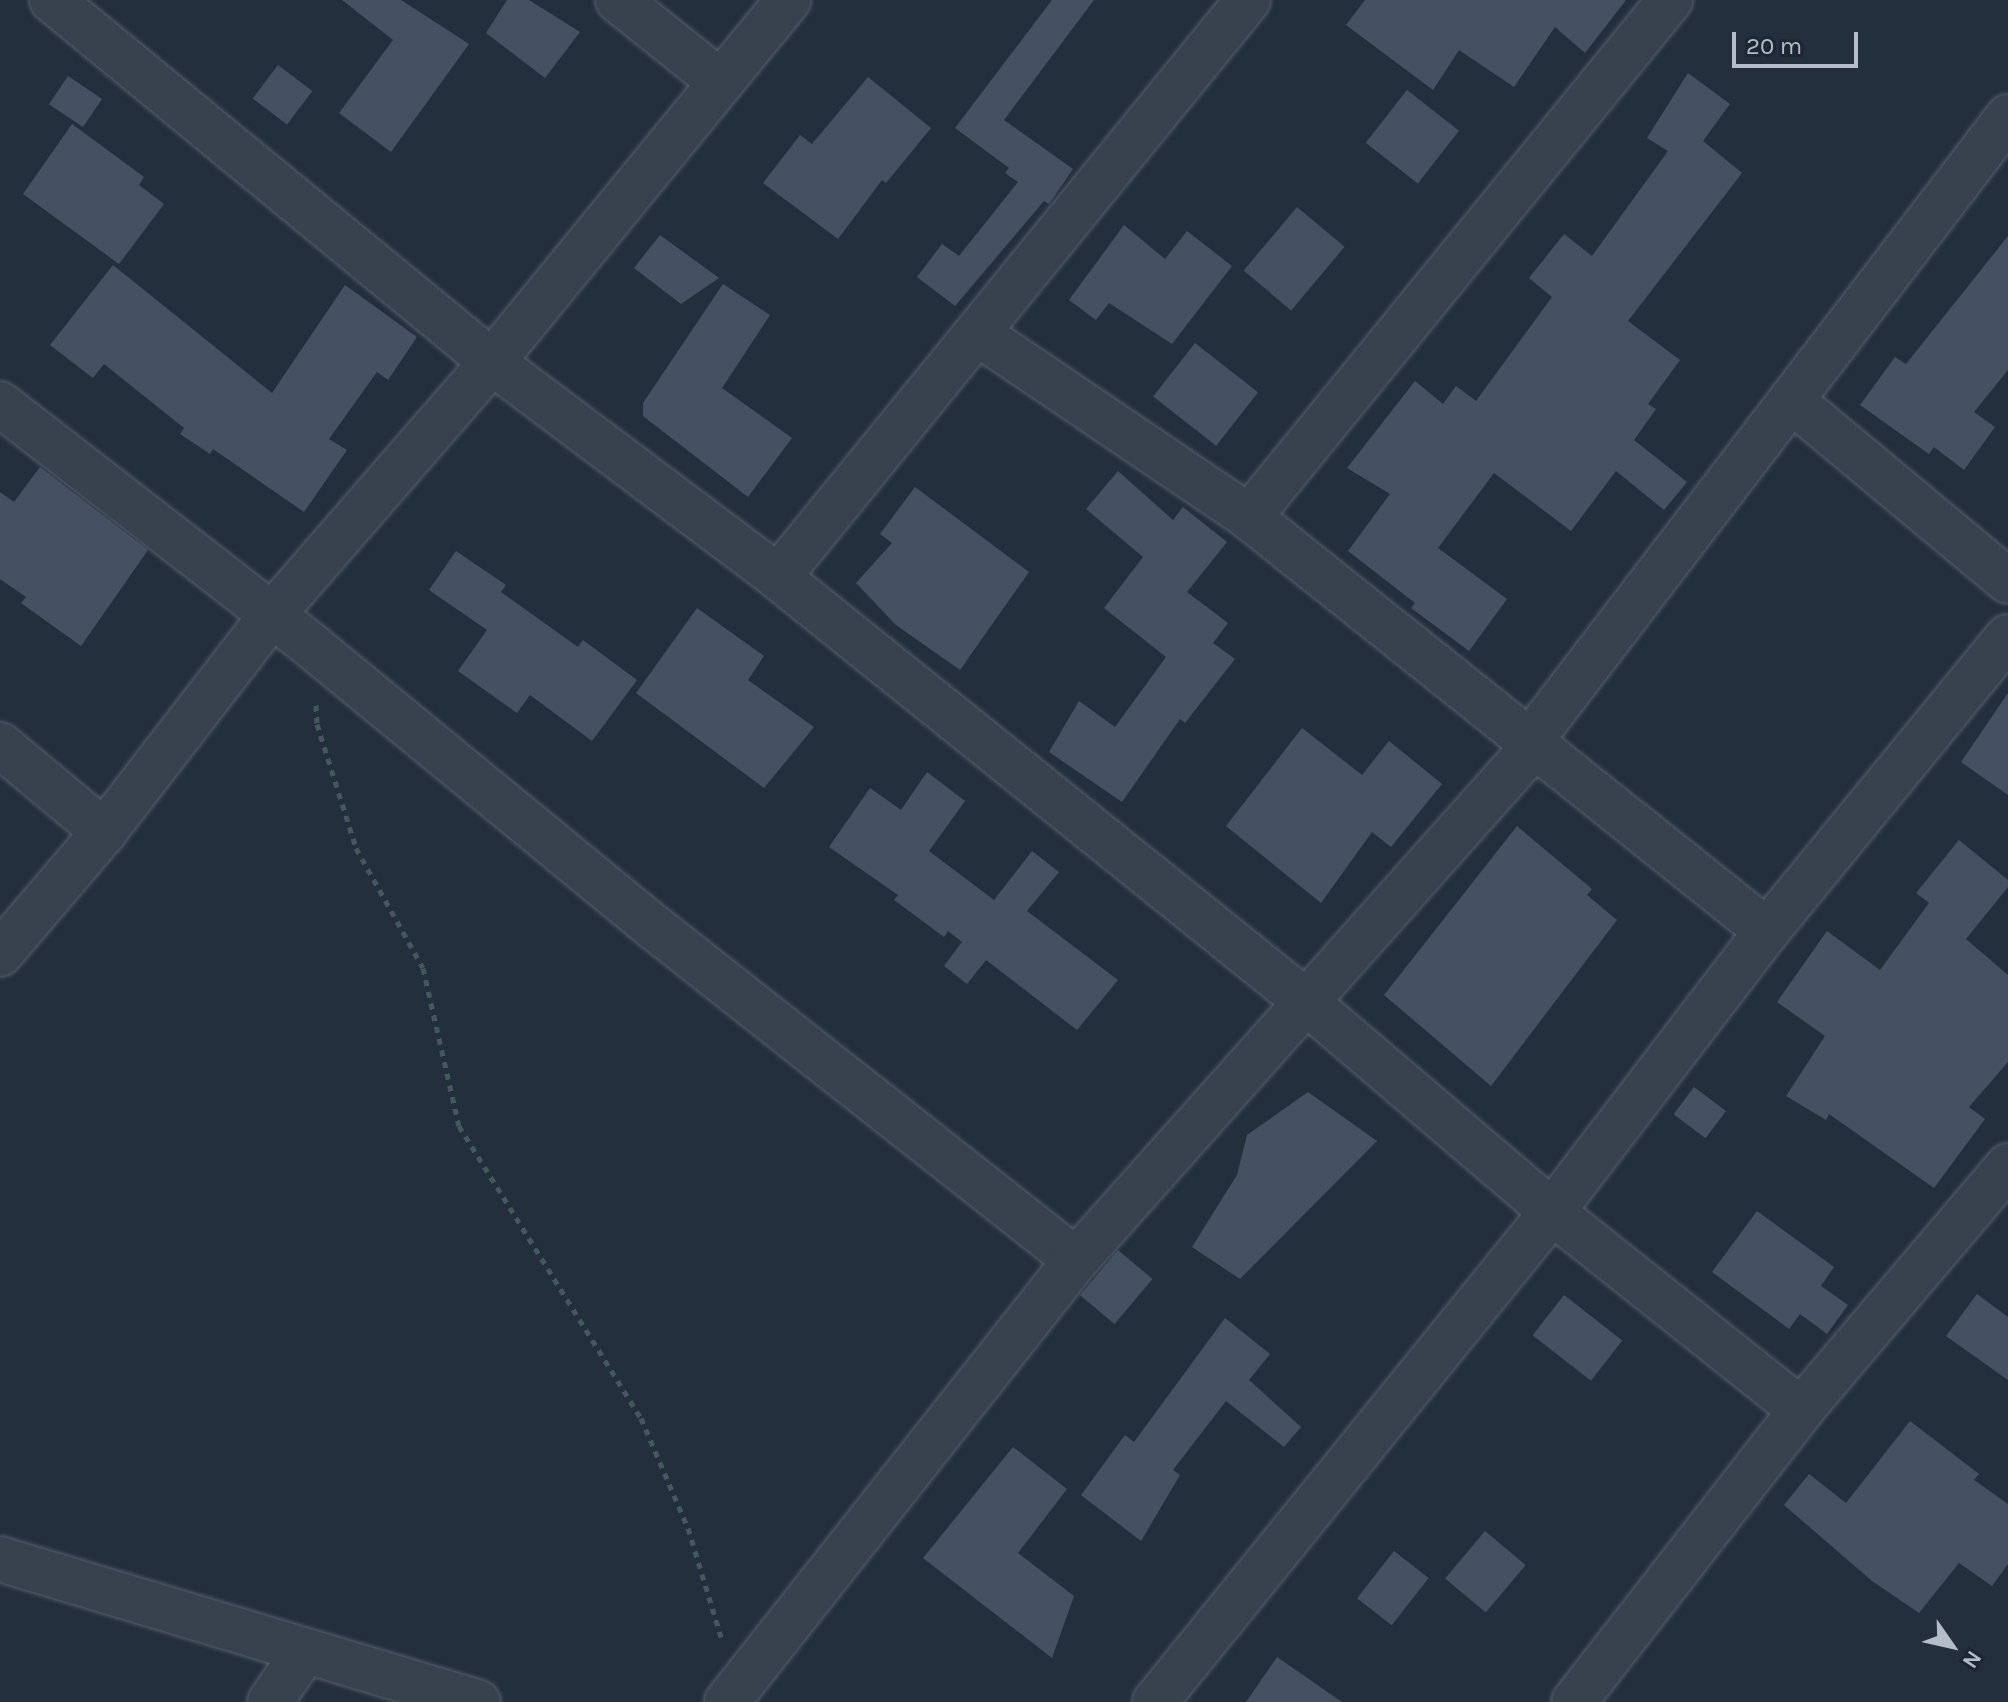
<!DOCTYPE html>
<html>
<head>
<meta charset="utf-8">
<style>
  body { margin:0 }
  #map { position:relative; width:2008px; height:1702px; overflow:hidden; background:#242f3e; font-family:Karla,sans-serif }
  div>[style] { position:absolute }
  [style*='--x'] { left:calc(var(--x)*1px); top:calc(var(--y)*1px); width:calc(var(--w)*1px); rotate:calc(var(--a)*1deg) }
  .building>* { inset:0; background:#455162; transform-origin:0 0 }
  .path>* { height:5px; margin-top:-2.5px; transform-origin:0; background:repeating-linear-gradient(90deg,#44595c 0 6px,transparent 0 12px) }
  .roads { filter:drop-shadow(0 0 2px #565f6c) drop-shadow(0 0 2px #565f6c) }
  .street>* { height:44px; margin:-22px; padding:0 22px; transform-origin:22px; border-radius:22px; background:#38414e }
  span { translate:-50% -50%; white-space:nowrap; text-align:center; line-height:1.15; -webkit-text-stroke:6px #1d2633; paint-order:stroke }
  .north { position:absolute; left:1912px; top:1606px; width:80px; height:80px; -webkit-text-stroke:6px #1d2633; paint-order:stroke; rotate:124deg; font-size:22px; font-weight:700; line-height:32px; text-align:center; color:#b4bcc9 }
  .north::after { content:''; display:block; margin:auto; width:28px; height:36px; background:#b4bcc9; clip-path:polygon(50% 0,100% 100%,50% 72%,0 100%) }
  .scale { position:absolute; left:1732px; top:32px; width:126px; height:36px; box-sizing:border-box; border:4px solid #b4bcc9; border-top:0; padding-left:10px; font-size:24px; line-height:28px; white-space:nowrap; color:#b4bcc9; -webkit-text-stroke:6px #1d2633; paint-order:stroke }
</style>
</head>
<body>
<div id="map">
  <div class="building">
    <div style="clip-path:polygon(342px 0,401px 0,469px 44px,391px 152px,339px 113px,393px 40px)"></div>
    <div style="clip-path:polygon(507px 0,529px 0,580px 32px,545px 78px,486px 33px)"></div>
    <div style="clip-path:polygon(1052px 0,1094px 0,1004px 120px,1073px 169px,1049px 204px,1044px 201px,955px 306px,917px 277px,942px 244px,959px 256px,1018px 182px,1005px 173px,1009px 168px,955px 128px)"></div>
    <div style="clip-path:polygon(1365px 0,1626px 0,1585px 53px,1555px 27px,1514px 87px,1459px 50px,1433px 90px,1346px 25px)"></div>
    <div style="left:278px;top:65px;width:43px;height:42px;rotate:37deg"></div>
    <div style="clip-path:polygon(1688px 73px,1730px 104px,1703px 141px,1742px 173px,1628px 321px,1680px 360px,1648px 404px,1656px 409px,1634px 440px,1687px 482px,1664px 510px,1616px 471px,1571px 531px,1494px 473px,1438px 548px,1507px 599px,1469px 651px,1411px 608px,1415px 603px,1348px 551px,1390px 494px,1347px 468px,1415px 381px,1443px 404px,1456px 386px,1476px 401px,1552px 297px,1529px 278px,1564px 234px,1592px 256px,1668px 151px,1647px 138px)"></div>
    <div style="left:68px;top:76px;width:41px;height:34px;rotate:34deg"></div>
    <div style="clip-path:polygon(868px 77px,931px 128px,886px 183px,882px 180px,838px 239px,763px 183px,800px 135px,812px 144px)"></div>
    <div style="left:1407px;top:90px;width:66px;height:67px;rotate:38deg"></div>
    <div style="clip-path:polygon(72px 124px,144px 177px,139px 185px,164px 204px,119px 264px,23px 194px)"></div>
    <div style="left:1297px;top:207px;width:62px;height:83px;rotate:40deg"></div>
    <div style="clip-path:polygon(1124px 225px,1165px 259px,1187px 231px,1232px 266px,1172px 344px,1109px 303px,1096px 320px,1069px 300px)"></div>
    <div style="clip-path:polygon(660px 235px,719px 278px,681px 304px,634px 268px)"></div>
    <div style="clip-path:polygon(2008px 236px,2008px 370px,1974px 412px,1995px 427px,1964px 470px,1934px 447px,1929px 454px,1860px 405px,1895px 357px,1906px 364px)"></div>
    <div style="clip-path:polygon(113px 265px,272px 393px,345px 285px,417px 337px,388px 380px,377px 372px,329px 439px,347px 450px,304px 512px,213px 449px,210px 454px,180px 434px,184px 428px,104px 364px,93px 378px,50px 345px)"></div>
    <div style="clip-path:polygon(723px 284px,770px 315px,722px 388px,792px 438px,748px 497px,643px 416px,643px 403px)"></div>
    <div style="left:1195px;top:343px;width:80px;height:68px;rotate:38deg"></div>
    <div style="clip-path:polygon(40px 467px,148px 550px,81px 646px,21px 603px,26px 597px,0 579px,0 492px,14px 502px)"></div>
    <div style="clip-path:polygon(1118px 471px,1173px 520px,1183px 507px,1227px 542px,1187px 592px,1228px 623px,1213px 643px,1235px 659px,1185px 723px,1180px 719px,1122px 802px,1049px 752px,1079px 701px,1115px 727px,1166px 657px,1104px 608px,1143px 557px,1086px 509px)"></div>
    <div style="clip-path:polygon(915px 487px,1029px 572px,960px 670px,896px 625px,856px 583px,892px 543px,880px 534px)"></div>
    <div style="clip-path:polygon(456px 551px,506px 585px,501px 592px,578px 647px,583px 640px,637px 680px,592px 741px,530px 695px,517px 713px,458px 671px,487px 630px,429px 590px)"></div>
    <div style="clip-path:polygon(697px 608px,764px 656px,748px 680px,814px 727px,764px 788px,636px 693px)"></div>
    <div style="clip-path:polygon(2008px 693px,2008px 795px,1961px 762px)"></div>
    <div style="clip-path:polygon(1302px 728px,1362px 775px,1389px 741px,1442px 784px,1391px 847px,1372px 832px,1321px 903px,1226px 826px)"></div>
    <div style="clip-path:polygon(927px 772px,965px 801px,929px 851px,994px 900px,1032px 851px,1059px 872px,1027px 911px,1118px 980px,1077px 1030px,986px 960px,967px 984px,944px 966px,962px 942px,948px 931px,944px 937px,894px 900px,898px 895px,829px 847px,870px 788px,901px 810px)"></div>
    <div style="clip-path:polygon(1517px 826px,1592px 889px,1587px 895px,1617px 920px,1491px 1086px,1384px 995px)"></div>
    <div style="clip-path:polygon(1959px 840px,2008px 880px,2008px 887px,1966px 939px,2008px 975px,2008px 1062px,1969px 1107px,1985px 1119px,1934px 1188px,1829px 1114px,1826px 1120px,1786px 1096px,1825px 1036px,1777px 1002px,1827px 931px,1880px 970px,1929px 903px,1916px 893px)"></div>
    <div style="left:1694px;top:1087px;width:40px;height:34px;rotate:37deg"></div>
    <div style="clip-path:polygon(1308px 1092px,1377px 1141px,1240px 1279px,1192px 1247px,1237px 1175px,1247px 1135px)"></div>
    <div style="clip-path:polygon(1757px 1211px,1834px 1267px,1821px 1286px,1848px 1305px,1827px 1334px,1800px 1314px,1789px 1329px,1712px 1272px)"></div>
    <div style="left:1118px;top:1250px;width:45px;height:59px;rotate:40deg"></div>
    <div style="clip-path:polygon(1977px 1294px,2008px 1317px,2008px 1380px,1946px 1336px)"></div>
    <div style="left:1564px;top:1295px;width:74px;height:51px;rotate:38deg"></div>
    <div style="clip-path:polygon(1225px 1318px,1270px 1354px,1249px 1380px,1301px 1427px,1284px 1447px,1226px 1401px,1173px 1470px,1180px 1475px,1141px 1541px,1081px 1495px,1125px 1435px,1134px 1442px)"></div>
    <div style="clip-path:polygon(1910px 1421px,1979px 1474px,1974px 1480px,2008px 1504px,2008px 1564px,1992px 1586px,1959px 1563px,1919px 1613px,1872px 1581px,1784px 1505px,1809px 1474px,1846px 1503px)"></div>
    <div style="clip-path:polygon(1013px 1447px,1067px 1489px,1018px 1553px,1074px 1596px,1052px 1658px,923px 1558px)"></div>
    <div style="left:1485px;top:1531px;width:53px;height:62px;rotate:40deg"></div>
    <div style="left:1394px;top:1551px;width:44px;height:60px;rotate:38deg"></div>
    <div style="clip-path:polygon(1277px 1657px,1342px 1702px,1246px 1702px)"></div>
  </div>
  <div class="path">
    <div style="--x:316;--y:705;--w:19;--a:87"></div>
    <div style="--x:317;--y:724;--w:130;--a:72.5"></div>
    <div style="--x:356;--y:848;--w:137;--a:60.8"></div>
    <div style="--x:423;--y:968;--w:162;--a:77.2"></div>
    <div style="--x:459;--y:1126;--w:344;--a:58.1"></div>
    <div style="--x:641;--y:1418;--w:120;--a:66.9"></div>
    <div style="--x:688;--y:1528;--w:117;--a:73.1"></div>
  </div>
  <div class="roads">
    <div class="street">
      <div style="--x:52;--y:0;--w:570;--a:39.45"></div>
      <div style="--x:492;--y:362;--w:358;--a:36.9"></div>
      <div style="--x:778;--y:577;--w:675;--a:38.81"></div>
      <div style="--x:1304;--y:1000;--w:326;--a:40.5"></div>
      <div style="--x:1552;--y:1212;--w:318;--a:38.5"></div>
      <div style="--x:618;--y:0;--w:128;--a:38.7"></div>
      <div style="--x:979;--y:334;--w:326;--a:34.1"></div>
      <div style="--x:1249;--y:517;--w:663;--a:38.63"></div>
      <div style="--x:1792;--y:401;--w:281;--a:39.8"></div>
      <div style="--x:0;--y:404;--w:398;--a:37.8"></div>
      <div style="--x:314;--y:648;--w:441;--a:39.4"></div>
      <div style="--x:655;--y:928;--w:536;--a:38.26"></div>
      <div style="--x:1249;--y:517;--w:667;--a:-50.84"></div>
      <div style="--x:778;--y:577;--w:744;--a:-50.84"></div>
      <div style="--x:1531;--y:740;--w:785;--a:-52.56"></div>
      <div style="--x:0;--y:745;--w:136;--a:39.9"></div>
      <div style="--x:0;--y:954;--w:160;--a:-49.6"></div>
      <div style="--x:104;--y:832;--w:273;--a:-52.3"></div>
      <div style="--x:271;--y:616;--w:337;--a:-49"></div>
      <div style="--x:492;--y:362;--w:468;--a:-50.7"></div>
      <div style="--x:0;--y:1559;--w:499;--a:16.7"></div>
      <div style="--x:270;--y:1702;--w:58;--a:-55.5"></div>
      <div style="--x:727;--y:1702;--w:563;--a:-51.71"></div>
      <div style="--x:1076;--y:1260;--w:691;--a:-48.28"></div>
      <div style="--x:1155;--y:1702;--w:631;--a:-50.99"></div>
      <div style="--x:1552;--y:1212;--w:354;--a:-52.6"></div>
      <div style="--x:1767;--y:931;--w:380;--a:-50.7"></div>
      <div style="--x:1574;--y:1702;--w:370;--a:-52.1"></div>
      <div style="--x:1801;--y:1410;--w:320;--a:-49.7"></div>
    </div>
  </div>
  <div class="north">N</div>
  <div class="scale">20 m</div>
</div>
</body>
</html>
